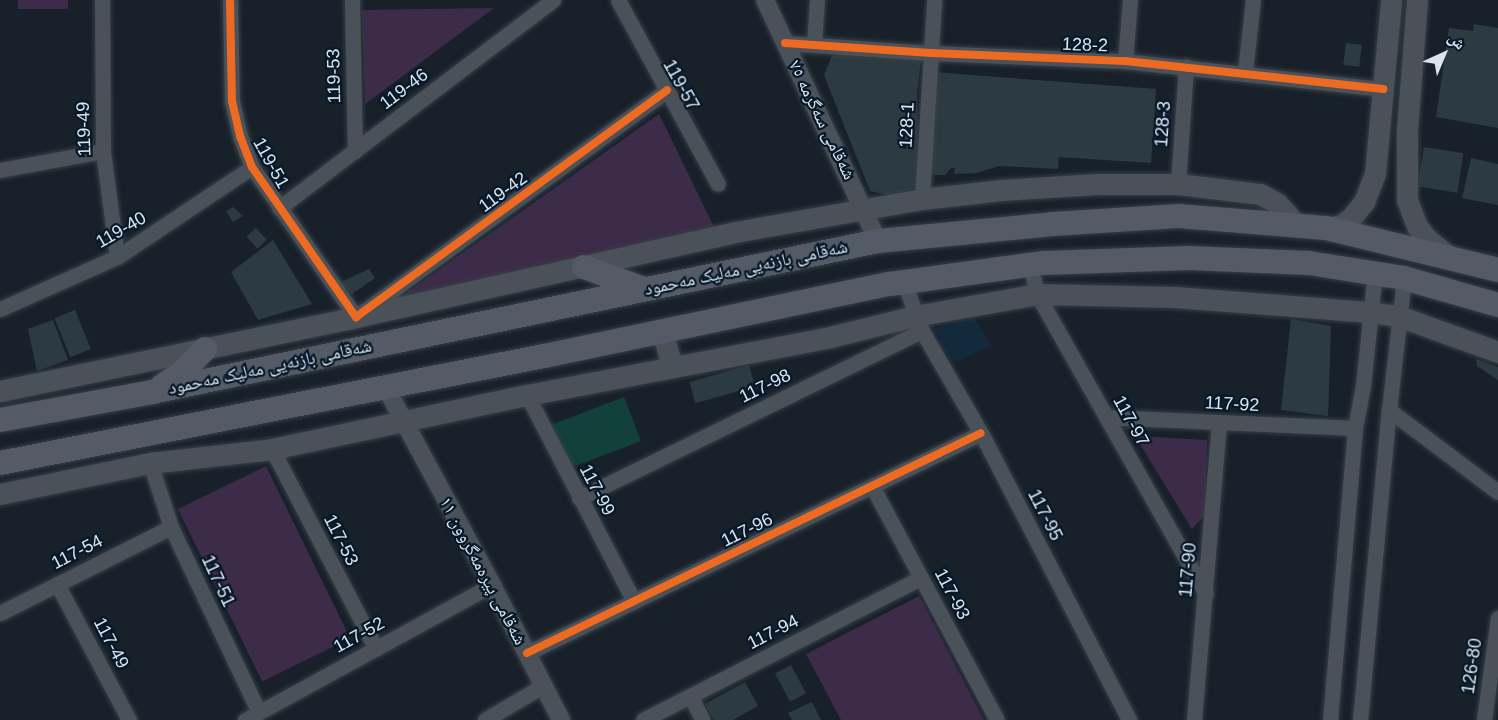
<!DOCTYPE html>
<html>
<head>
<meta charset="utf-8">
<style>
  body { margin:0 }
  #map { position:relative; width:1498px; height:720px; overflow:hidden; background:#18212a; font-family:Helvetica,"Noto Naskh Arabic",sans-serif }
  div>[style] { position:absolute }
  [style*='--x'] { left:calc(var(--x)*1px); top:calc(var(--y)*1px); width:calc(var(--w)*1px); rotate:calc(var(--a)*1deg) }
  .built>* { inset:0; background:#13293c }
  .green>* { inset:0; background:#3d2c49; transform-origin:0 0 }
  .water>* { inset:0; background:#11413a; transform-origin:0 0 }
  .building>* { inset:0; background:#2c3b41; transform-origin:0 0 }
  .roads { filter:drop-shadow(0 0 2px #373e46) drop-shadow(0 0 2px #373e46) }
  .minor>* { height:15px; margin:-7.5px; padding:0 7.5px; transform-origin:7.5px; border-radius:7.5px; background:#4a5158 }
  .tertiary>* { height:18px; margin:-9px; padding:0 9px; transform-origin:9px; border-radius:9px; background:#4a5158 }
  .secondary>* { height:21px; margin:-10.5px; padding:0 10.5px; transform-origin:10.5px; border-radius:10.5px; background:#4a5158 }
  .trunk>* { height:24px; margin:-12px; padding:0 12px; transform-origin:12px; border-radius:12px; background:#545a66 }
  .cycleway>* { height:8px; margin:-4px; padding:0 4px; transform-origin:4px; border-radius:4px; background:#ed6a23 }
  span { translate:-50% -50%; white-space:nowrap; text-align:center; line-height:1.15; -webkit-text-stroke:4.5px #071828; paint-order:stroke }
  .street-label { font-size:18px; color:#d9e4f0 }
  .north { position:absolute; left:1414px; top:24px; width:60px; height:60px; -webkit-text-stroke:4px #071828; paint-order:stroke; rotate:44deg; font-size:16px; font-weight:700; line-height:24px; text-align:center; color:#d9e4f0 }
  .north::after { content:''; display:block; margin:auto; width:21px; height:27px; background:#d9e4f0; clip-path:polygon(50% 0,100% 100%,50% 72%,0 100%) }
</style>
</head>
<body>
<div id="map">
  <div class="built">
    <div style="clip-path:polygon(974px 316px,991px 346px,952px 364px,935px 329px)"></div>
  </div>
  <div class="green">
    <div style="left:18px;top:0;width:50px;height:9px"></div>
    <div style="clip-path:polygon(494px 8px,365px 104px,362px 10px)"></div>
    <div style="clip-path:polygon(659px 114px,715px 229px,402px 296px)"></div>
    <div style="clip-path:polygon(1135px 436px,1207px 440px,1205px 515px,1192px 529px)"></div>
    <div style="left:266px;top:466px;width:192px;height:98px;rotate:64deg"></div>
    <div style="clip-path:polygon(919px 596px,984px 720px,841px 720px,806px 654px)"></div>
  </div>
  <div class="water">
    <div style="left:624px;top:397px;width:47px;height:77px;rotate:69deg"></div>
  </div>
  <div class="building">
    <div style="clip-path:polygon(1474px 24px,1498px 28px,1498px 128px,1436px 117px,1449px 28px,1473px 31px)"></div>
    <div style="left:1346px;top:43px;width:16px;height:22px;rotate:7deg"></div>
    <div style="clip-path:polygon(833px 53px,921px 59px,917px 94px,919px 187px,893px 196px,870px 191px,824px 75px)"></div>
    <div style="clip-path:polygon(932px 72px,1156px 89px,1151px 163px,1059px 157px,1058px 169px,999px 166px,977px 173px,954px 174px,955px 168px,951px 168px,945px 175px,934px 175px,929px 172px)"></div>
    <div style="left:1424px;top:147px;width:40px;height:40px;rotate:9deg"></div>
    <div style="clip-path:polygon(1471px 158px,1498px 164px,1498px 205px,1462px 198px)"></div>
    <div style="clip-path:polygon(233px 207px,243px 216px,233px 222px,226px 211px)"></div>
    <div style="left:256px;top:228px;width:16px;height:13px;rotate:47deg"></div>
    <div style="clip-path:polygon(273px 240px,312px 304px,258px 320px,231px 272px)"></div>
    <div style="clip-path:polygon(369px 269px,375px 278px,349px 296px,341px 282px)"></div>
    <div style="left:75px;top:310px;width:42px;height:22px;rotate:68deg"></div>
    <div style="clip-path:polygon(1291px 319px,1331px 326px,1328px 416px,1281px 410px)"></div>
    <div style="clip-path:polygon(53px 320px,68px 360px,37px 371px,28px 329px)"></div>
    <div style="clip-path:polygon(1476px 359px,1498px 367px,1498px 380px,1477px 366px)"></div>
    <div style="left:749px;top:365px;width:22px;height:62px;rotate:74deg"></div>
    <div style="left:791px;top:665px;width:32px;height:18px;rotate:62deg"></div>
    <div style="clip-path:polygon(745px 682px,758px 706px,733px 720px,714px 720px,705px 704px)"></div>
    <div style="clip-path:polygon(812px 702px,821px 720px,792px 720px,788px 713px)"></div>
  </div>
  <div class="roads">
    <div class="minor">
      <div style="--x:102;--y:0;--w:151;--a:89.6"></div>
      <div style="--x:103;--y:151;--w:107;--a:82.5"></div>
      <div style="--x:230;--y:0;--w:101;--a:88.9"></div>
      <div style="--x:232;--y:101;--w:36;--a:77"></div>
      <div style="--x:240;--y:136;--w:33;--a:69"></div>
      <div style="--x:252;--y:167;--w:183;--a:55.3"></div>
      <div style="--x:356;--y:317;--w:385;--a:-36.1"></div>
      <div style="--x:352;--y:0;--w:151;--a:88.9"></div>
      <div style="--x:618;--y:0;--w:209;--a:61.5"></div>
      <div style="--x:785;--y:43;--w:146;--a:3.9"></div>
      <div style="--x:931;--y:53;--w:194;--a:2.4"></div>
      <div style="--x:1125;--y:61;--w:260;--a:6.2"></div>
      <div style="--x:814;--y:45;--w:45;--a:-86.2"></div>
      <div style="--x:1125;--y:61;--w:61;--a:-85.3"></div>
      <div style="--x:1245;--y:72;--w:72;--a:-83.7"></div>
      <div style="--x:0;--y:170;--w:105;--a:-10.5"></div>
      <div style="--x:1178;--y:184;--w:118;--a:-86.1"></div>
      <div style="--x:922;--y:199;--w:199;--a:-86.5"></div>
      <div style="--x:279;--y:208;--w:344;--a:-37.2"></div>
      <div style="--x:1030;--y:265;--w:30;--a:76"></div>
      <div style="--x:1037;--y:294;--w:344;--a:60.6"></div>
      <div style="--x:904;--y:282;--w:52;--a:69.8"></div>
      <div style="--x:922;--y:331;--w:118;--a:60"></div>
      <div style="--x:981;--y:433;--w:323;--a:62.7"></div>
      <div style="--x:0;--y:309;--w:128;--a:-24"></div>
      <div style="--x:117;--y:257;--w:162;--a:-33.7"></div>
      <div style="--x:527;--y:395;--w:232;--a:62.6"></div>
      <div style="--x:1389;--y:410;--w:136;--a:37"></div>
      <div style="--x:1106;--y:417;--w:249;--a:2.5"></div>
      <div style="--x:272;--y:449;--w:225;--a:62.5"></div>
      <div style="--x:150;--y:463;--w:67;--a:71.8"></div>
      <div style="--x:171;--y:527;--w:205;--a:64.6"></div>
      <div style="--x:872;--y:486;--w:265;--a:61.9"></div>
      <div style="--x:579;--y:498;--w:381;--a:-26"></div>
      <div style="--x:57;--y:584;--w:154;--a:62.1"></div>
      <div style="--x:0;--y:613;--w:191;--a:-26.7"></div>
      <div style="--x:527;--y:653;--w:504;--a:-25.85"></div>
      <div style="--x:690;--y:696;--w:27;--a:62"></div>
      <div style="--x:245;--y:720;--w:281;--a:-28.7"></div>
      <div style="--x:485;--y:720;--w:69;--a:-30.7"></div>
      <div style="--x:643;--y:720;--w:312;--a:-27.1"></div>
      <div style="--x:1194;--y:720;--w:298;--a:-85.2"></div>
      <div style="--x:1330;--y:720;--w:293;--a:-85.1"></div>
      <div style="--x:1355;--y:428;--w:43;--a:-79.2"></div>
      <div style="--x:1363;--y:386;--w:115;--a:-84"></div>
      <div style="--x:1360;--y:720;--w:311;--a:-84.7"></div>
      <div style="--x:1389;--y:410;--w:133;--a:-83.5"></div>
      <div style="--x:1484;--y:720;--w:103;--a:-82.2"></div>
    </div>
    <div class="tertiary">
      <div style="--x:765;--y:0;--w:266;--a:64.9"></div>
      <div style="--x:386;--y:388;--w:224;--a:61.7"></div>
      <div style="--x:492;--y:585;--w:152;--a:62.9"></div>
    </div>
    <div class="secondary">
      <div style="--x:1417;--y:0;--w:131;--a:94.4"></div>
      <div style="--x:1407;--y:131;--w:69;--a:90"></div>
      <div style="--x:1407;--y:200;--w:28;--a:69"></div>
      <div style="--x:1417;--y:226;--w:15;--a:53"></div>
      <div style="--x:1426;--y:238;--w:28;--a:39"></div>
      <div style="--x:1326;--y:228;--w:15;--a:-11"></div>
      <div style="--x:1341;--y:225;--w:12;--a:-35"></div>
      <div style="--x:1351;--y:218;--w:21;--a:-51"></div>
      <div style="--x:1364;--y:202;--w:30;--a:-69"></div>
      <div style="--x:1375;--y:174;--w:175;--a:-84.7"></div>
      <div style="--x:662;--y:331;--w:37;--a:74"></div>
      <div style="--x:0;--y:391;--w:364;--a:-11.7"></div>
      <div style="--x:356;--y:317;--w:388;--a:-12.6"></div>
      <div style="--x:735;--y:232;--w:190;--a:-10"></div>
      <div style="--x:922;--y:199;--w:80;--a:-6.5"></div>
      <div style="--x:1001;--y:190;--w:96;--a:-3.6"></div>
      <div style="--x:1097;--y:184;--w:81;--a:0"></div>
      <div style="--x:1178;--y:184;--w:83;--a:7"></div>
      <div style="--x:1260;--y:194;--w:19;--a:28"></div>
      <div style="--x:1277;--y:203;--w:31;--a:48"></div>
      <div style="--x:0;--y:494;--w:153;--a:-11.7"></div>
      <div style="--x:150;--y:463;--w:123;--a:-6.5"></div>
      <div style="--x:272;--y:449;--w:261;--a:-12"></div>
      <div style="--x:527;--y:395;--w:309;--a:-10.8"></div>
      <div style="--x:830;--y:337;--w:88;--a:-13.9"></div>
      <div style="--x:915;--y:316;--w:124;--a:-10.2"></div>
      <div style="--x:1037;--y:294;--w:138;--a:1.2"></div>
      <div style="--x:1175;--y:297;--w:197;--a:4.4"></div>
      <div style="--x:1371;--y:312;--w:30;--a:9"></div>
      <div style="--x:1401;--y:317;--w:103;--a:19.8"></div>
    </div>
    <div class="trunk">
      <div style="--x:584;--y:267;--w:64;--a:20.1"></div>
      <div style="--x:162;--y:386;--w:23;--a:-34"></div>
      <div style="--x:181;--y:373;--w:34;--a:-45"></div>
      <div style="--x:0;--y:420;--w:155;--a:-10.4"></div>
      <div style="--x:152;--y:392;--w:742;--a:-11.75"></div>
      <div style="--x:878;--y:241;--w:176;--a:-5.5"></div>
      <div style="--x:1053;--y:224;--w:126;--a:-3.6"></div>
      <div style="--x:1179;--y:216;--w:147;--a:4.7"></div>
      <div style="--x:1326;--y:228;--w:177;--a:13.7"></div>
      <div style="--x:0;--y:463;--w:554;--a:-11.13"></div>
      <div style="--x:544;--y:356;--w:353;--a:-11.8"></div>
      <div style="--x:890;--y:284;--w:155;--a:-7.8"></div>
      <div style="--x:1044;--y:263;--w:145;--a:-2"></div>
      <div style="--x:1189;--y:258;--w:120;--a:2.4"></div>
      <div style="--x:1309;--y:263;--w:96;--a:9"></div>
      <div style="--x:1404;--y:278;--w:98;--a:16"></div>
    </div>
  </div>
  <div class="cycleway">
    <div style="--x:230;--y:0;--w:101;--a:88.9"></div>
    <div style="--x:232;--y:101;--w:36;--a:77"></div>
    <div style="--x:240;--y:136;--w:33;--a:69"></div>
    <div style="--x:252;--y:167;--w:183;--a:55.3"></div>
    <div style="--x:356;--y:317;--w:385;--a:-36.1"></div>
    <div style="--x:785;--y:43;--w:146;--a:3.9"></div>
    <div style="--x:931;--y:53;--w:194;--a:2.4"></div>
    <div style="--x:1125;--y:61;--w:260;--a:6.2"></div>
    <div style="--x:527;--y:653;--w:504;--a:-25.85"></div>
  </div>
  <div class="street-label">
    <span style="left:1085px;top:45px;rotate:2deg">128-2</span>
    <span style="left:334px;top:76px;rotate:-91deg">119-53</span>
    <span style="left:681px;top:85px;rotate:61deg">119-57</span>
    <span style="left:404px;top:89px;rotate:-37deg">119-46</span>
    <span style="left:822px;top:120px;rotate:64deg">شەقامی سەگرمە ٧٥</span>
    <span style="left:1163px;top:124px;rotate:-86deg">128-3</span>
    <span style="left:907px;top:125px;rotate:-87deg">128-1</span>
    <span style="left:84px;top:129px;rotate:-92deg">119-49</span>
    <span style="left:271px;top:163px;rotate:61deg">119-51</span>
    <span style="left:503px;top:192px;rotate:-36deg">119-42</span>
    <span style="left:121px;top:230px;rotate:-30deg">119-40</span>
    <span style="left:746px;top:268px;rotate:-12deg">شەقامی بازنەیی مەلیک مەحمود</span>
    <span style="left:270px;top:367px;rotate:-12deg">شەقامی بازنەیی مەلیک مەحمود</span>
    <span style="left:765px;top:386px;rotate:-26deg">117-98</span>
    <span style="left:1232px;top:404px;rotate:3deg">117-92</span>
    <span style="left:1131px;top:421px;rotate:61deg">117-97</span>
    <span style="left:597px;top:490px;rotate:62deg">117-99</span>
    <span style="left:1045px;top:515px;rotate:63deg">117-95</span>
    <span style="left:747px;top:530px;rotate:-26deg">117-96</span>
    <span style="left:341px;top:540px;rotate:63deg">117-53</span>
    <span style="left:77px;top:552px;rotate:-27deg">117-54</span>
    <span style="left:1188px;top:570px;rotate:-85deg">117-90</span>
    <span style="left:483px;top:571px;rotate:62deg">شەقامی پیرەمەگروون ١١</span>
    <span style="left:218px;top:581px;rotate:65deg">117-51</span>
    <span style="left:952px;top:594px;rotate:62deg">117-93</span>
    <span style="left:773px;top:632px;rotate:-27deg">117-94</span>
    <span style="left:359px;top:635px;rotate:-29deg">117-52</span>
    <span style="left:111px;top:643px;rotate:62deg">117-49</span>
    <span style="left:1472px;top:666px;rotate:-82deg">126-80</span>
  </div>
  <div class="north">ش</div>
</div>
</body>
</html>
